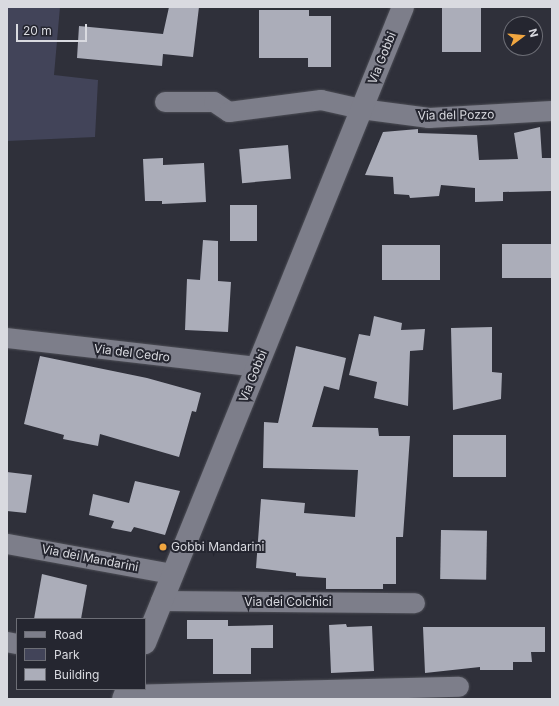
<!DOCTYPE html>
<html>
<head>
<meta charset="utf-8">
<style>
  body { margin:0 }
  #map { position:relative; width:559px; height:706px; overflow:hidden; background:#2f303a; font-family:Inter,sans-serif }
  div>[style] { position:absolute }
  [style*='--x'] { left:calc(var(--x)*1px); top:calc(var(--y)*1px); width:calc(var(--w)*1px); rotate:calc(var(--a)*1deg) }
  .green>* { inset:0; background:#424459 }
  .building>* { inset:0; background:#abadb9; transform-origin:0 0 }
  .roads { filter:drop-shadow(0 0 1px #4d4e56) drop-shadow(0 0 1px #4d4e56) }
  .minor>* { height:20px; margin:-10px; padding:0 10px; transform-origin:10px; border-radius:10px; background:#7d7e8a }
  .tertiary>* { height:22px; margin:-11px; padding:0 11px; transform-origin:11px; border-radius:11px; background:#7d7e8a }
  .dots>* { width:11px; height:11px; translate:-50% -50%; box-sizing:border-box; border:2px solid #252630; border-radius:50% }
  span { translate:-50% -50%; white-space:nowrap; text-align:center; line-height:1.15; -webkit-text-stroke:4px #252630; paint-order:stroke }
  .street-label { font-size:12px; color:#d9dae0 }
  .poi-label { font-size:12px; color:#d9dae0 }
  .left { translate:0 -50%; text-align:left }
  .frame { position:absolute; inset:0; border:8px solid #d9dae0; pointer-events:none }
  .legend { position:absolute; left:16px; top:618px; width:130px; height:72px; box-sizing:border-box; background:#252630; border:1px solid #6d6e76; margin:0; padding:5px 7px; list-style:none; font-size:12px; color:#d9dae0 }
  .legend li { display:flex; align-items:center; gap:8px; height:20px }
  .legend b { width:20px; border:1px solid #6d6e76 }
  .north { position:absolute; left:503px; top:16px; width:40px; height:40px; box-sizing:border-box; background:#252630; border:1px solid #6d6e76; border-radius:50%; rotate:74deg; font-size:11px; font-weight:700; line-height:16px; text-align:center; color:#d9dae0 }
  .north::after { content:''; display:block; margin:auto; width:14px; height:18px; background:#f1a640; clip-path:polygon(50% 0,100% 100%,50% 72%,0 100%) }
  .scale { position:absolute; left:16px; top:24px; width:71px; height:18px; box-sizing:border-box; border:2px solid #d9dae0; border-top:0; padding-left:5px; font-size:12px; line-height:14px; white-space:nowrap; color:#d9dae0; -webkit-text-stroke:3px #252630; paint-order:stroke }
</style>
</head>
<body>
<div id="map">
  <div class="green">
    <div style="clip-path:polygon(7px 7px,60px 7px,54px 75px,98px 80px,95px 137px,7px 141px)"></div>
  </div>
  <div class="building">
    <div style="clip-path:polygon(169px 7px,199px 7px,193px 57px,163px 54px,162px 66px,77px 58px,79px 26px,163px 34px)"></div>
    <div style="left:442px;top:7px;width:39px;height:45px"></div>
    <div style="clip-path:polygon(259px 10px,309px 10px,309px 16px,331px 16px,331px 67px,308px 67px,308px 58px,259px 58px)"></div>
    <div style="clip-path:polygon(540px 127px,542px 158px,552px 158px,552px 191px,503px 192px,503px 201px,475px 202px,475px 188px,441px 185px,439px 196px,410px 198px,409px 195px,394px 194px,393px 177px,365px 175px,383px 132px,418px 129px,418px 133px,477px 135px,479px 160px,518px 159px,514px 133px)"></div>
    <div style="left:288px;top:145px;width:34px;height:49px;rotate:85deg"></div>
    <div style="clip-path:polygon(163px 158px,163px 165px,204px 163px,206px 202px,162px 204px,162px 201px,145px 201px,143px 159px)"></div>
    <div style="left:230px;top:205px;width:27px;height:36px"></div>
    <div style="clip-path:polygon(203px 240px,218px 241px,218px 281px,231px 282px,228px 332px,185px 330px,187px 279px,200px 280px)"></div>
    <div style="left:552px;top:244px;width:34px;height:50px;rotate:90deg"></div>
    <div style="left:382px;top:245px;width:58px;height:35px"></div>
    <div style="clip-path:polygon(374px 316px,402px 323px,401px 330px,425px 329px,423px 350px,410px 351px,408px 406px,374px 398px,377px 382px,349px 375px,359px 334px,370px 336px)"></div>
    <div style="clip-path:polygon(492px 327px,492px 372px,502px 373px,501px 399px,453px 410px,451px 328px)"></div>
    <div style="clip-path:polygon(296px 346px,346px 358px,339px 390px,324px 386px,312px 427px,378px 428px,379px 436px,410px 436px,403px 537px,396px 537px,396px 584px,383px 584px,383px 589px,326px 589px,326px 578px,296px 576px,296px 573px,256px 568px,261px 499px,305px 503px,304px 513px,355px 517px,358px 470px,263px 468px,264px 422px,278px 423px)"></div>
    <div style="clip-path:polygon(40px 356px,147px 378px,201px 393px,196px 412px,192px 411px,179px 457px,100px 434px,98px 446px,63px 439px,64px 435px,24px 424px)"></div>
    <div style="left:453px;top:435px;width:53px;height:42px"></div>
    <div style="clip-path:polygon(7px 472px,32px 475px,26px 513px,7px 511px)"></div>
    <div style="clip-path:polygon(135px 481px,180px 491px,165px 535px,134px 527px,131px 532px,111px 528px,114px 521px,89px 515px,93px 494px,129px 503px)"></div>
    <div style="left:441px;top:530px;width:46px;height:49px;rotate:1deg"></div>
    <div style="clip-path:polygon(42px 574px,87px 585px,81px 619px,34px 619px)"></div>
    <div style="clip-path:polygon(187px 620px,228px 620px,228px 626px,273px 625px,273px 648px,251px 648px,251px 674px,213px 674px,213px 639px,187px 639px)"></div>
    <div style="clip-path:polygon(346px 624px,347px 627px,372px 626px,374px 671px,331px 673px,329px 625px)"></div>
    <div style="clip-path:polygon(423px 627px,545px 627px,545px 652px,531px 652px,532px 662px,513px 662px,513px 670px,480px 670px,480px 667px,425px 673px)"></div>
  </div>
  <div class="roads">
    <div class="minor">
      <div style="--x:165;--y:102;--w:49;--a:0"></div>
      <div style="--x:214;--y:102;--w:18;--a:34"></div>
      <div style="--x:229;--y:112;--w:93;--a:-7.4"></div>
      <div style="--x:321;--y:100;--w:41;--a:12.7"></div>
      <div style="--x:361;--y:109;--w:69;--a:7.5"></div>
      <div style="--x:429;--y:118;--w:123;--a:-3.3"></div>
      <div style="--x:7;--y:338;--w:252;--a:6.6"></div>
      <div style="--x:7;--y:544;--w:168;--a:10.3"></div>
      <div style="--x:161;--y:601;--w:254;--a:0.5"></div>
      <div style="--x:7;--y:642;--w:10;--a:11"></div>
      <div style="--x:125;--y:695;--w:334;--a:-1.4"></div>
    </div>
    <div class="tertiary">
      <div style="--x:145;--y:643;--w:686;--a:-67.92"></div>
      <div style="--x:123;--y:699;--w:11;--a:-68"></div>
    </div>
  </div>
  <div class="dots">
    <div style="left:163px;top:547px;background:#f1a640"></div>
  </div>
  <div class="street-label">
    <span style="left:382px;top:58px;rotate:-68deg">Via Gobbi</span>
    <span style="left:456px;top:115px;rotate:-1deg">Via del Pozzo</span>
    <span style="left:132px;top:353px;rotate:7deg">Via del Cedro</span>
    <span style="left:253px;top:376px;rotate:-68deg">Via Gobbi</span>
    <span style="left:90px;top:558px;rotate:11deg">Via dei Mandarini</span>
    <span style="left:288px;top:602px">Via dei Colchici</span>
  </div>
  <div class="poi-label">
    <span class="left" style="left:171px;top:547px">Gobbi Mandarini</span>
  </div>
  <div class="frame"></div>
  <ul class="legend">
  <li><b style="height:5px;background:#7d7e8a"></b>Road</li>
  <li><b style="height:11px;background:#424459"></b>Park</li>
  <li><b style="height:11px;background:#abadb9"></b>Building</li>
  </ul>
  <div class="north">N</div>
  <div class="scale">20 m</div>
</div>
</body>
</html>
